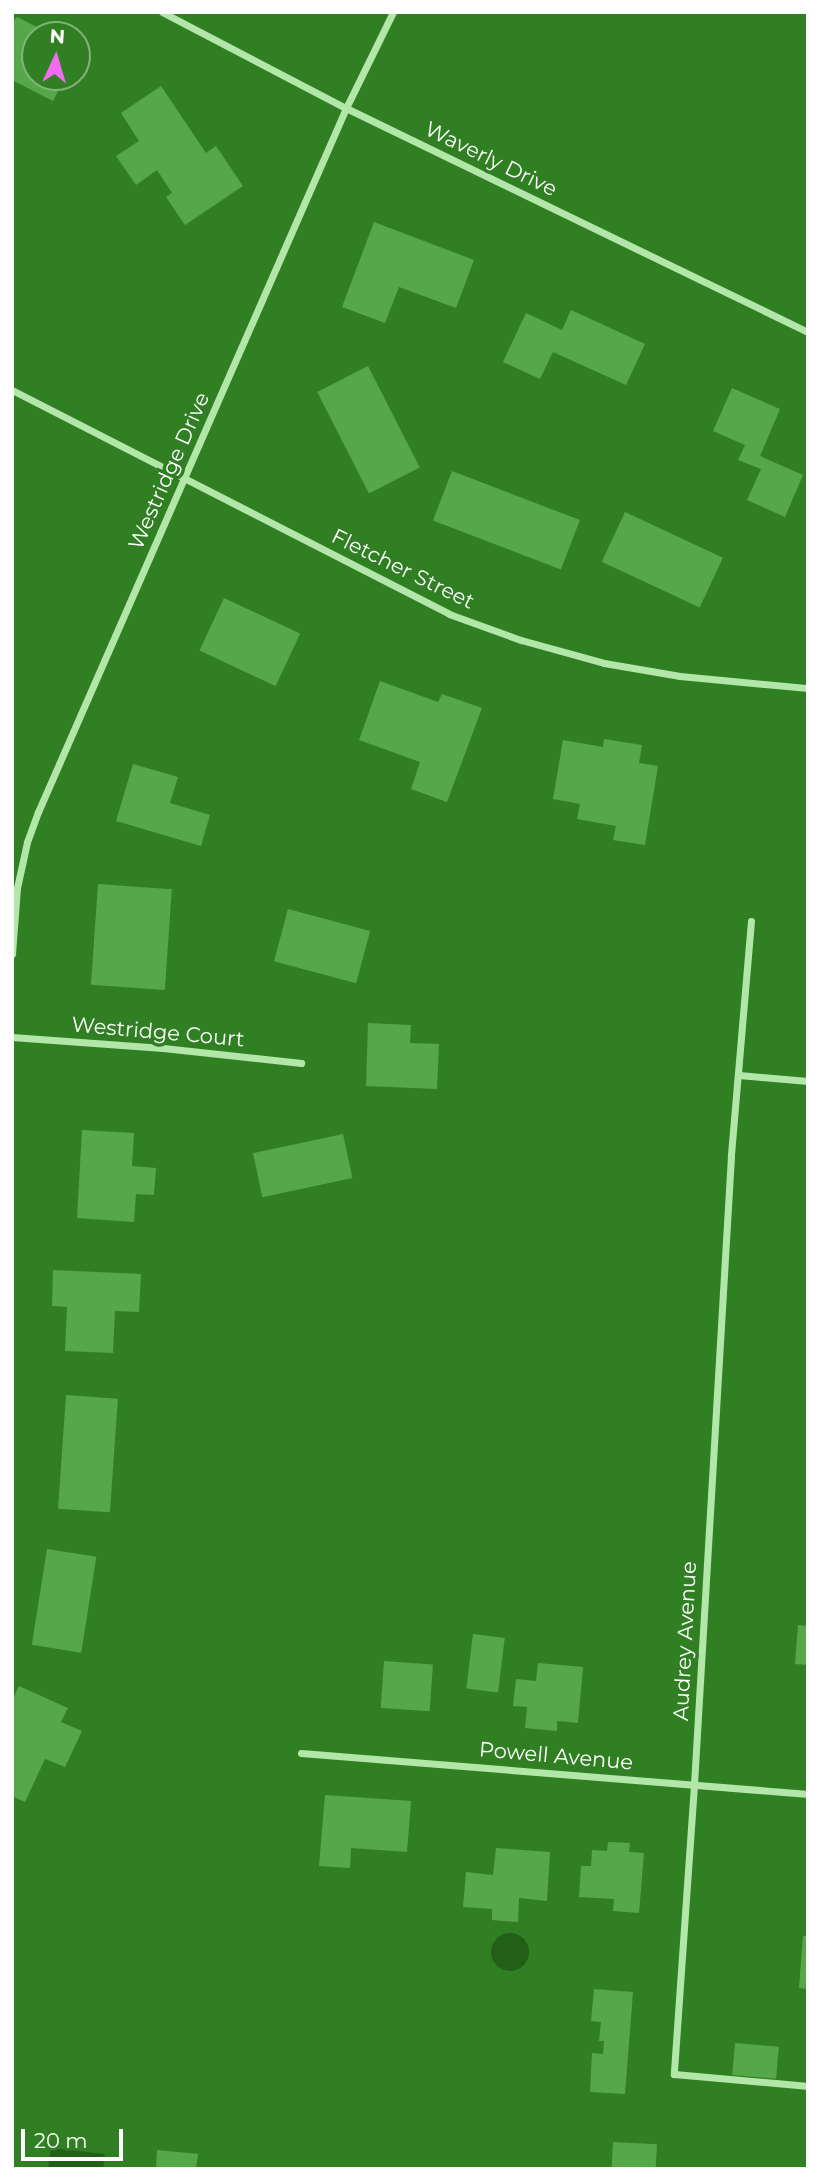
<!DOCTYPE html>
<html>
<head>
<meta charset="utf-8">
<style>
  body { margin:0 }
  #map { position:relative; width:820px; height:2181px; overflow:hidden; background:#308023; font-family:Montserrat,sans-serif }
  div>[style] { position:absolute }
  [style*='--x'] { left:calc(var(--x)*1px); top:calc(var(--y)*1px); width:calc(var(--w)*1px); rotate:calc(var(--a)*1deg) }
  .water>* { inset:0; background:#226018 }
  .round { border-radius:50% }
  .building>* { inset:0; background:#56a747; transform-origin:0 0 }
  .minor>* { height:7px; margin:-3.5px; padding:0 3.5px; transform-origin:3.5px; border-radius:3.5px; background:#b3e7a9 }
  span { translate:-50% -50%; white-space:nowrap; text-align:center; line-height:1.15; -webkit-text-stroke:7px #308023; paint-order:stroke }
  .street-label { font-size:21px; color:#fff }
  .frame { position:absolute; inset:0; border:14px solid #fff; pointer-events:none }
  .north { position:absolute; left:21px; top:21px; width:70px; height:70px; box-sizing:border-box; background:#308023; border:2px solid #83b37b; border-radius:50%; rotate:4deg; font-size:19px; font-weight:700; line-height:28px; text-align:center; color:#fff }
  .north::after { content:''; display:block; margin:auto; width:24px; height:32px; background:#f26cf2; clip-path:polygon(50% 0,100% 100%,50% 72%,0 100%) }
  .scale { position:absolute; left:21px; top:2129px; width:102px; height:32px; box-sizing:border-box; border:4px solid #fff; border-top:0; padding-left:9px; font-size:21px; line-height:24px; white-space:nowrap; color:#fff; -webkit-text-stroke:5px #308023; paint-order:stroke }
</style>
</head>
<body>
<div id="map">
  <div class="water">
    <div class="round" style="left:491px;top:1933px;width:38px;height:38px"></div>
    <div style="clip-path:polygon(51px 2148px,105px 2154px,103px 2169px,48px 2169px)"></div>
  </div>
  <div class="building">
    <div style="clip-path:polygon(17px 17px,47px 32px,46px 35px,35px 35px,35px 77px,65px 77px,53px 101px,12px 80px,12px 22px)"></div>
    <div style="clip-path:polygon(161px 86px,206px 153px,216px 146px,243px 186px,185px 225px,166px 197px,172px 193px,157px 170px,136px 185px,116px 156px,139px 141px,121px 113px)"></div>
    <div style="clip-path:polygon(374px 222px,474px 260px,456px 308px,399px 287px,385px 323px,342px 307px)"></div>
    <div style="clip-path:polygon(571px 310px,645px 344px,626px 385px,553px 352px,540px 379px,503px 362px,526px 313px,562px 330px)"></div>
    <div style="left:368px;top:366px;width:114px;height:57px;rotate:63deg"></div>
    <div style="clip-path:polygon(732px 388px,780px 409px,760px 456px,803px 475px,785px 517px,747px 500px,761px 469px,738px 460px,745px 445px,713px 431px)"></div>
    <div style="left:452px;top:471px;width:137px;height:53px;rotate:21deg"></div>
    <div style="left:625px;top:512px;width:108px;height:55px;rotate:25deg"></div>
    <div style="left:224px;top:598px;width:84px;height:58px;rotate:25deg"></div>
    <div style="clip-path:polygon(380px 681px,438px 702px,442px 694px,482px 708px,447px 802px,411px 789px,420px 762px,359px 740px)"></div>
    <div style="clip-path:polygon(604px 739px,642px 745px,639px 763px,658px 766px,645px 845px,613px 840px,616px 826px,577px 819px,580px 804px,553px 799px,563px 740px,603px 747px)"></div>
    <div style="clip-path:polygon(133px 764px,178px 777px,170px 803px,210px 815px,201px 846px,116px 821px)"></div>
    <div style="left:98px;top:884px;width:74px;height:101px;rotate:4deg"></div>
    <div style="left:288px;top:909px;width:85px;height:54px;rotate:15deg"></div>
    <div style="clip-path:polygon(368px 1023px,411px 1025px,410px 1043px,439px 1044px,437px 1089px,366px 1086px)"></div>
    <div style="clip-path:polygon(82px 1130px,134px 1133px,132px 1166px,156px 1168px,154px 1195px,136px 1194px,134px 1222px,77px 1218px)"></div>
    <div style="left:343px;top:1134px;width:45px;height:92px;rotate:78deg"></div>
    <div style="clip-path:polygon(53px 1270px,141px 1274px,139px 1312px,115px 1311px,113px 1353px,65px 1351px,67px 1307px,52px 1306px)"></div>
    <div style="left:66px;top:1395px;width:52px;height:114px;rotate:4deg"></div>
    <div style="left:47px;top:1549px;width:50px;height:97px;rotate:9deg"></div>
    <div style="clip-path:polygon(798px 1625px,808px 1626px,808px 1665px,795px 1664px)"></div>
    <div style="left:473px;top:1634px;width:32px;height:55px;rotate:7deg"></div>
    <div style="left:384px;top:1661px;width:49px;height:47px;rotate:4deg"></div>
    <div style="clip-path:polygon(538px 1663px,583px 1667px,578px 1723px,557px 1721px,557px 1731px,525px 1728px,527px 1707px,513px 1706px,516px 1679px,536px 1681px)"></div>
    <div style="clip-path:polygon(19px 1686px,68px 1708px,61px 1722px,82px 1731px,65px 1767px,45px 1759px,25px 1802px,12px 1796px,12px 1701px)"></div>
    <div style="clip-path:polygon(325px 1795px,411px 1801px,407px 1852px,351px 1848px,350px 1868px,319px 1866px)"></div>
    <div style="clip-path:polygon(608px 1842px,630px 1843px,629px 1852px,644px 1853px,639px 1913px,613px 1911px,614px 1899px,579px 1897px,581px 1866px,591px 1866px,592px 1850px,607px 1851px)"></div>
    <div style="clip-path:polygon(496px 1848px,550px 1852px,547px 1901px,519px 1898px,518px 1922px,492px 1920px,492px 1909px,463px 1907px,466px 1872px,493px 1875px)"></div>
    <div style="clip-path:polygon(803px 1936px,808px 1936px,808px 1989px,799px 1988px)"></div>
    <div style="clip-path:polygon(594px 1989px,633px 1992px,625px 2094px,590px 2092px,592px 2053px,603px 2054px,604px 2041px,599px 2041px,601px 2022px,591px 2021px)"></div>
    <div style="left:735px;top:2043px;width:44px;height:32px;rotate:5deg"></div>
    <div style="left:613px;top:2142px;width:44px;height:27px;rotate:3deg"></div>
    <div style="clip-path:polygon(157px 2150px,198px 2154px,196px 2169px,156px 2169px)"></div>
  </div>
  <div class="minor">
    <div style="--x:162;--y:12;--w:208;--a:27.6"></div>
    <div style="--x:346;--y:108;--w:513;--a:25.87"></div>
    <div style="--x:12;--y:390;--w:491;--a:27.1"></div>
    <div style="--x:449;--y:614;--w:77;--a:19.9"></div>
    <div style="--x:521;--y:640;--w:86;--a:15.5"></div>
    <div style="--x:604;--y:663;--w:77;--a:9.7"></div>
    <div style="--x:680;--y:676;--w:129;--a:5.4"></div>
    <div style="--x:751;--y:921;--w:236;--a:94.9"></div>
    <div style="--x:731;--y:1156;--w:630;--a:93.37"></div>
    <div style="--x:694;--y:1785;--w:290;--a:94"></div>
    <div style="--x:674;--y:2074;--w:135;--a:5.1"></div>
    <div style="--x:12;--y:954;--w:66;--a:-85.7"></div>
    <div style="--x:17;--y:888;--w:47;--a:-77.7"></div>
    <div style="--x:27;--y:842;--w:32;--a:-70"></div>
    <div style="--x:38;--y:812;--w:768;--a:-66.37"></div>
    <div style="--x:346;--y:108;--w:107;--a:-63.9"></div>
    <div style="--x:12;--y:1037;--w:151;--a:4.2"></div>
    <div style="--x:163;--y:1048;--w:139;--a:6.2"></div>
    <div style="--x:739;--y:1075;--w:69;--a:5"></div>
    <div style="--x:301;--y:1753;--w:509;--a:4.62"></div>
  </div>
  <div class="street-label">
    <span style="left:491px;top:159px;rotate:26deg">Waverly Drive</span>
    <span style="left:169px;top:471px;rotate:-66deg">Westridge Drive</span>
    <span style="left:403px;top:569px;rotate:26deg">Fletcher Street</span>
    <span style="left:158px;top:1032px;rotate:5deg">Westridge Court</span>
    <span style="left:685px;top:1641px;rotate:-87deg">Audrey Avenue</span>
    <span style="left:556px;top:1756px;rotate:5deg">Powell Avenue</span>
  </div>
  <div class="frame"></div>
  <div class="north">N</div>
  <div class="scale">20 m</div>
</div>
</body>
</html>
